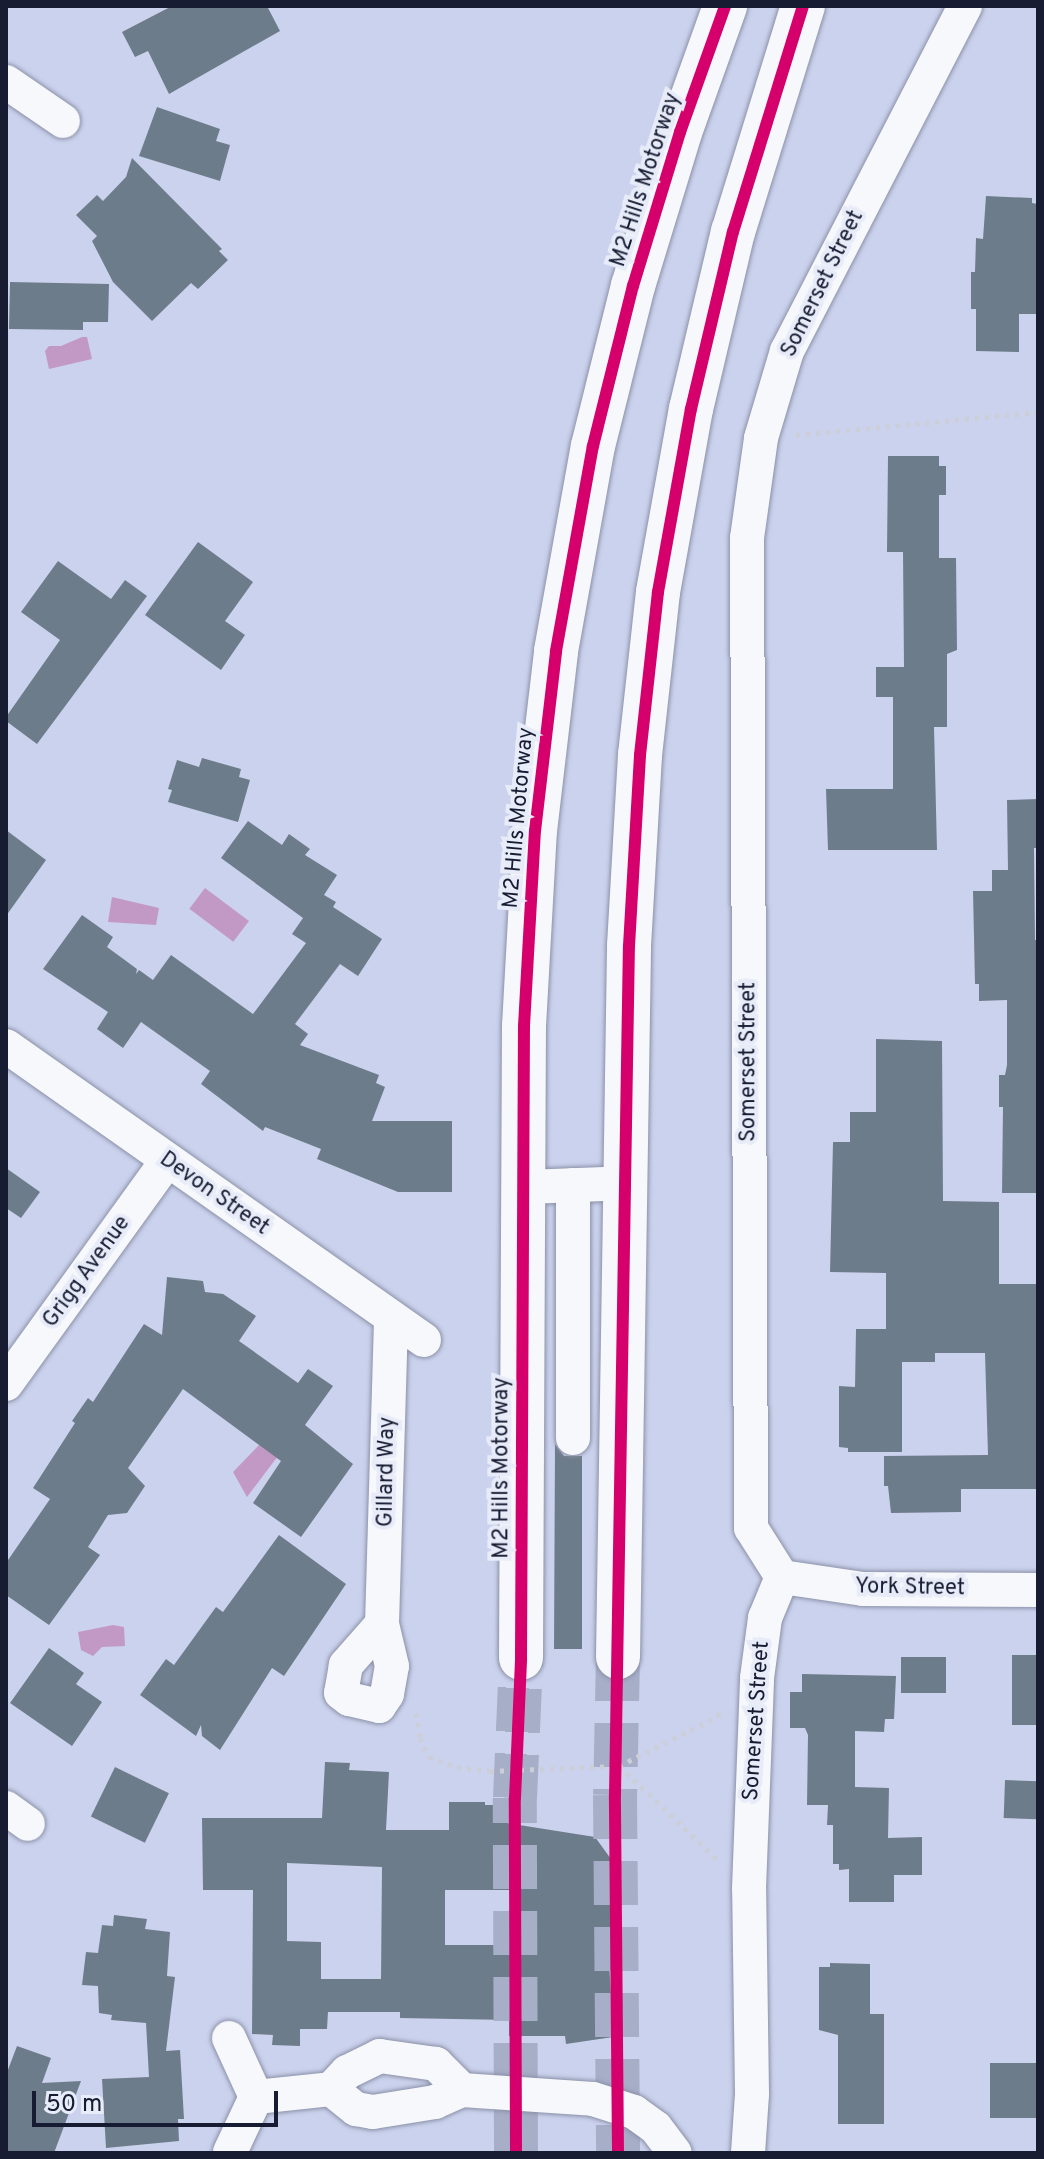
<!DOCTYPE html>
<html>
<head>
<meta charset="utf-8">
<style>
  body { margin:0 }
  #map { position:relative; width:1044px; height:2159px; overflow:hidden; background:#cbd2ed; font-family:Overpass,sans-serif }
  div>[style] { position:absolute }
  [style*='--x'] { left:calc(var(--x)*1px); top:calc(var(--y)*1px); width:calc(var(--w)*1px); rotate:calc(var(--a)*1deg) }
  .water>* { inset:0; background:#c299c5; transform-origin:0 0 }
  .building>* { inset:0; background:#6d7c8a; transform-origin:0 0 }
  .highway-tunnel>* { height:44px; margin-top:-22px; transform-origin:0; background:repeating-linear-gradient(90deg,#a7aec8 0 44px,transparent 0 66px) }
  .path>* { height:5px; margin-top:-2.5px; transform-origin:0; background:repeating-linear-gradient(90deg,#cccfd7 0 4px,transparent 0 10px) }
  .roads { filter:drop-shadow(0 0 2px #8b91a8) drop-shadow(0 0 2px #8b91a8) }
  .minor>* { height:34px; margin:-17px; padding:0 17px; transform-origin:17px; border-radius:17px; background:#f7f8fc }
  .highway>* { height:44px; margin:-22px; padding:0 22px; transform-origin:22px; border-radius:22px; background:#f7f8fc }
  .cycleway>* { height:12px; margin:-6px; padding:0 6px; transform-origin:6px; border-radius:6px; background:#d6006c }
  span { translate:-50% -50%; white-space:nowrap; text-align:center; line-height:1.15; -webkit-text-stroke:8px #e8ecf9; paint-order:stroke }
  .street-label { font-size:22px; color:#171c33 }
  .frame { position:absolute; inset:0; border:8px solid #171c33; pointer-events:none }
  .scale { position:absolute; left:32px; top:2091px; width:246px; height:36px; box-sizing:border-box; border:4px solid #171c33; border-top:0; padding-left:10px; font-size:24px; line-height:28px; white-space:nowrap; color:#171c33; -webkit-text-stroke:6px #e8ecf9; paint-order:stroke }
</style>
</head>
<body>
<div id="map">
  <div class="water">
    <div style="clip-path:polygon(82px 337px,87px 337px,92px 359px,49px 369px,45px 351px,49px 346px,61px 346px)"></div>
    <div style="left:205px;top:888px;width:55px;height:26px;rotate:37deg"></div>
    <div style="clip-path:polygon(112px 897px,159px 908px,156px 925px,108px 922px)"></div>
    <div style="clip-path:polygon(261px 1443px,278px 1456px,247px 1497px,233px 1472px)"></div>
    <div style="clip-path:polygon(113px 1625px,124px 1627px,125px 1646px,102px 1647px,93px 1656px,81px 1650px,78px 1632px)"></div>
  </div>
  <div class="building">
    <div style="clip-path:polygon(172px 6px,267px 6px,280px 31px,169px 94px,148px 51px,135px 57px,122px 32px)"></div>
    <div style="clip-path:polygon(157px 107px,220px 129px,216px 141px,230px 145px,220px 181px,139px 156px)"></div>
    <div style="clip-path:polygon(132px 158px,222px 249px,219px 251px,228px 260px,198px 289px,191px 283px,152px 321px,113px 282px,92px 241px,97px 236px,76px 215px,97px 195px,103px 201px,126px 177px)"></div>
    <div style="clip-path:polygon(986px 196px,1032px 198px,1032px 203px,1038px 204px,1038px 314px,1019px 314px,1019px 352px,976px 351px,976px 309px,971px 309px,971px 272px,975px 272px,976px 238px,983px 239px)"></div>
    <div style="clip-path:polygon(10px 282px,109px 284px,108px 322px,83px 322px,83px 330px,9px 329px)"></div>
    <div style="clip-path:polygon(888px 456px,939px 456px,939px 466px,946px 466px,946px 495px,939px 495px,939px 558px,956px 558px,957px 650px,947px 654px,947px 727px,934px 727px,937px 850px,828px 850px,826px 789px,893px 789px,893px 697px,876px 697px,876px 667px,904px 667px,903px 552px,887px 552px)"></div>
    <div style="clip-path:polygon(198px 542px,253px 582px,225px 621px,245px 635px,221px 670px,145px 615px)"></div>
    <div style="clip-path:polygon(58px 561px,111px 599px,125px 580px,147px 596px,37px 744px,6px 721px,6px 717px,60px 640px,21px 612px)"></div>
    <div style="clip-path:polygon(202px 758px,241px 769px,239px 777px,250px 780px,238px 822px,168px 802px,172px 790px,168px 789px,177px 760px,199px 767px)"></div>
    <div style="clip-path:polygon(1038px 799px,1038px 848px,1034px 848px,1035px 940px,1038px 940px,1038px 1193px,1002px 1193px,1003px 1107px,999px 1107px,999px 1075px,1005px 1075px,1007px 1065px,1007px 1000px,979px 1001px,979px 984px,975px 984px,973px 891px,992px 891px,992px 870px,1008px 870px,1007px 800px)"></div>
    <div style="clip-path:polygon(248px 821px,282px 845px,289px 834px,310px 849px,305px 855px,337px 875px,324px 895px,336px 902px,333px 907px,382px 939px,358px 976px,340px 964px,295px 1024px,308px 1034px,300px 1045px,379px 1075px,376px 1083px,385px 1087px,372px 1121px,452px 1121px,452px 1192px,398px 1192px,317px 1159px,321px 1149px,265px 1127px,263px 1131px,201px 1084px,210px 1071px,141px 1022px,123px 1048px,97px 1029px,108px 1012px,43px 969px,82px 915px,113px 937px,107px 947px,137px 969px,136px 974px,139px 970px,153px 980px,171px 955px,253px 1014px,306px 943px,292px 934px,303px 918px,221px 858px)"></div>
    <div style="clip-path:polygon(6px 830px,46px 860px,6px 916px)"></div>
    <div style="clip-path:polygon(876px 1039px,942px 1041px,943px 1201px,999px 1202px,999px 1284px,1038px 1284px,1038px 1489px,961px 1489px,961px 1512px,891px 1513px,888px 1486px,884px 1486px,884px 1456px,988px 1455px,985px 1353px,935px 1353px,935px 1362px,902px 1362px,902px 1452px,848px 1452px,848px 1448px,839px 1447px,839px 1386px,855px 1387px,856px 1329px,886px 1329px,886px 1273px,830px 1272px,833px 1142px,850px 1142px,850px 1112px,876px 1112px)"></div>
    <div style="clip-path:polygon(6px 1168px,40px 1192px,21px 1218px,6px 1208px)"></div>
    <div style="clip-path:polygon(167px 1277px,203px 1281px,205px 1292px,223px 1294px,256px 1316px,239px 1341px,298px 1383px,308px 1369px,333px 1386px,305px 1425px,353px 1464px,301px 1537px,253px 1503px,281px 1461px,183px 1389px,128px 1468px,145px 1486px,127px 1513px,108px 1515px,88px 1547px,100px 1555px,49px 1625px,6px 1595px,6px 1563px,50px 1499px,33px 1488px,75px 1423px,72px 1421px,88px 1398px,93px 1402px,144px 1324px,162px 1335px)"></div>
    <div style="clip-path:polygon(555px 1444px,564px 1456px,582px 1456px,582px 1649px,554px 1649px)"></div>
    <div style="clip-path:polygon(279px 1535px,346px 1584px,284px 1676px,272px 1668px,220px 1750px,202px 1736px,201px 1725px,196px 1736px,140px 1695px,166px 1659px,174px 1665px,216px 1607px,223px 1612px)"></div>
    <div style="clip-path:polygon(49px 1648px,84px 1673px,76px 1684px,102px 1702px,72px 1746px,10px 1703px)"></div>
    <div style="left:1012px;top:1655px;width:26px;height:70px"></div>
    <div style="left:901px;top:1657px;width:45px;height:36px"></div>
    <div style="clip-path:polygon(802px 1674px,896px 1676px,894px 1719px,885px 1719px,884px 1732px,855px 1731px,855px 1787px,889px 1788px,888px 1838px,922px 1837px,922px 1875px,894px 1875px,894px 1902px,849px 1902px,849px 1869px,839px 1870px,839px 1864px,833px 1864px,833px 1825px,827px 1825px,828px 1805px,807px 1805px,808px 1735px,805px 1728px,790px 1728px,790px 1692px,802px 1692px)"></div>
    <div style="clip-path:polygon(evenodd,325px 1762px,350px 1763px,349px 1770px,389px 1772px,386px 1830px,449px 1830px,449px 1802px,485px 1802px,485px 1805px,500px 1805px,500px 1822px,595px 1837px,611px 1859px,605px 1893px,617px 1895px,608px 1941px,613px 2037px,566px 2044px,565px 2036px,509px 2036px,509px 2020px,400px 2018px,400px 2012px,328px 2012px,327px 2029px,300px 2029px,300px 2046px,272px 2045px,273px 2035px,252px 2034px,253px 1890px,203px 1890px,202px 1818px,322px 1818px,325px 1762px,287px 1863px,382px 1867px,381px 1979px,321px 1979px,321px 1942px,287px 1941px,287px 1863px,325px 1762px,445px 1890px,514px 1890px,506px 1945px,445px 1945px,445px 1890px)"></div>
    <div style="left:115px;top:1767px;width:60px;height:55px;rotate:26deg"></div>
    <div style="left:1005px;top:1780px;width:33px;height:38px;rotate:2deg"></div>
    <div style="clip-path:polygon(114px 1915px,147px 1919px,145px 1929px,170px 1932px,167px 1976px,175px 1977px,166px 2051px,180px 2050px,184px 2119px,178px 2119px,179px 2141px,106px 2148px,102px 2079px,149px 2077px,146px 2023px,111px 2020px,112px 2015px,99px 2013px,98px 1986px,82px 1985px,86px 1952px,98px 1953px,102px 1925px,113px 1926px)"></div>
    <div style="clip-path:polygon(830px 1963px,870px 1964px,870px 2014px,884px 2014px,884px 2124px,838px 2124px,838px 2035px,819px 2030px,819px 1967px,830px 1967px)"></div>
    <div style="clip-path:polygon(17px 2046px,51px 2058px,42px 2083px,81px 2081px,54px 2153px,6px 2153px,6px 2075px)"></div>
    <div style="left:1038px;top:2063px;width:55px;height:48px;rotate:90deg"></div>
  </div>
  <div class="highway-tunnel">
    <div style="--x:618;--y:1657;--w:138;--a:91.2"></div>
    <div style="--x:615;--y:1795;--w:358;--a:89.5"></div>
    <div style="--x:516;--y:2153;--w:355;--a:-90.2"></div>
    <div style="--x:515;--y:1798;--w:140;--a:-87.5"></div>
  </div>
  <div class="path">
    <div style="--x:796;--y:435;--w:243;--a:-5.4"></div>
    <div style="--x:416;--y:1713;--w:25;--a:81"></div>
    <div style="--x:420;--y:1738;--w:21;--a:65"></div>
    <div style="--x:429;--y:1757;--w:30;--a:20"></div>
    <div style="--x:457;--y:1767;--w:33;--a:7"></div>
    <div style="--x:490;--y:1771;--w:129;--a:-2.2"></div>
    <div style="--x:619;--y:1766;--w:135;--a:43.5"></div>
    <div style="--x:619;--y:1766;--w:111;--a:-26.8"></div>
    <div style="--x:718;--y:1716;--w:9;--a:-69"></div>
  </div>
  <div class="roads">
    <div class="minor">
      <div style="--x:6;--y:82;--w:69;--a:34.4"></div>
      <div style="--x:6;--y:1046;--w:511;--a:35.12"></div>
      <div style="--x:524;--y:1187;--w:102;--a:-2.2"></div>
      <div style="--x:6;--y:1384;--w:275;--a:-54.2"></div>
      <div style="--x:573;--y:1438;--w:253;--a:-90"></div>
      <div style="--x:782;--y:1577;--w:82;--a:8.4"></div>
      <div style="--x:863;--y:1589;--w:175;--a:0.3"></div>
      <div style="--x:382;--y:1624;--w:55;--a:131.3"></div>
      <div style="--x:346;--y:1665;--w:28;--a:100"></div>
      <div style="--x:341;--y:1693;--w:10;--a:37"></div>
      <div style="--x:349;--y:1699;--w:31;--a:13"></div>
      <div style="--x:379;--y:1706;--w:14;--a:-56"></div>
      <div style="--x:387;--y:1694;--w:28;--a:-80"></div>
      <div style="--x:392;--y:1666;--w:43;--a:-103.4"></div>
      <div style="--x:382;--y:1624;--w:304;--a:-88.3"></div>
      <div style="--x:6;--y:1808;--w:27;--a:36"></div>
      <div style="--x:229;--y:2038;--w:65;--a:65.4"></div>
      <div style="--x:462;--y:2090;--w:37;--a:-135"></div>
      <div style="--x:436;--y:2064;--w:57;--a:-171.9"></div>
      <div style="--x:380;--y:2056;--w:37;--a:154"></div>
      <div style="--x:347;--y:2072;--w:23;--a:133"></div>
      <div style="--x:331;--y:2089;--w:32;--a:39"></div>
      <div style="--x:356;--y:2109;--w:17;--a:10"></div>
      <div style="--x:373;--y:2112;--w:63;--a:-9.2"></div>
      <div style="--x:435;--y:2102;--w:30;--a:-24"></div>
      <div style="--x:462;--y:2090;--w:131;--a:3.9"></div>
      <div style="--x:593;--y:2099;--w:43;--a:17.6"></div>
      <div style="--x:634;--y:2112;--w:27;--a:36"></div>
      <div style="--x:656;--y:2128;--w:31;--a:53"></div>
      <div style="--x:230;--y:2152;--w:61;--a:-64.7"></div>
      <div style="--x:256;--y:2097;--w:75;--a:-6.1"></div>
      <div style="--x:748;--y:2153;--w:59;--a:-86.1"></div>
      <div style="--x:752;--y:2094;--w:205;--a:-90.8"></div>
      <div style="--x:749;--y:1889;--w:211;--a:-87.8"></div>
      <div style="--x:757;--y:1678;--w:61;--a:-82.4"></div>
      <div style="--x:765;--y:1618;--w:44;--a:-67.5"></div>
      <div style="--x:782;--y:1577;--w:58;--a:-122.3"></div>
      <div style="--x:751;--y:1528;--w:990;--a:-90.23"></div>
      <div style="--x:747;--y:538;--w:101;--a:-82"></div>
      <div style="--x:761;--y:438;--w:91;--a:-73.4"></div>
      <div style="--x:787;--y:351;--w:388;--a:-62.7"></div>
    </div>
    <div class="highway">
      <div style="--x:618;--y:1657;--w:711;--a:-89.11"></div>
      <div style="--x:629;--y:946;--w:191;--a:-86.7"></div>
      <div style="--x:640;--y:755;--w:164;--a:-83.7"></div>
      <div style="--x:658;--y:592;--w:186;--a:-79.8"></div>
      <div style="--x:691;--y:409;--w:182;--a:-76.7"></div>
      <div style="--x:733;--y:232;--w:237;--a:-72.8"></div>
      <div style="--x:521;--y:1658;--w:632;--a:-89.73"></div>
      <div style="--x:524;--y:1026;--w:195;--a:-86.8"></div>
      <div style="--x:535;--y:831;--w:181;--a:-83.3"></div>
      <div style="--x:556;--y:651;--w:208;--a:-79.8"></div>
      <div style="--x:593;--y:446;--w:165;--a:-76"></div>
      <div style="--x:633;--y:286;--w:161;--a:-73"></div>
      <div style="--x:680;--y:132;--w:134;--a:-70.3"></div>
    </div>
  </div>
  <div class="cycleway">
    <div style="--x:516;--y:2153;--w:355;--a:-90.2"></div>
    <div style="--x:515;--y:1798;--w:140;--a:-87.5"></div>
    <div style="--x:521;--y:1658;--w:632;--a:-89.73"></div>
    <div style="--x:524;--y:1026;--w:195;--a:-86.8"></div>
    <div style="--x:535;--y:831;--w:181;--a:-83.3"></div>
    <div style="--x:556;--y:651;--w:208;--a:-79.8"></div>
    <div style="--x:593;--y:446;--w:165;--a:-76"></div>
    <div style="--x:633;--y:286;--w:161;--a:-73"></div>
    <div style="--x:680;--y:132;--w:134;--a:-70.3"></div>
    <div style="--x:618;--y:2153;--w:358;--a:-90.5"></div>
    <div style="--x:615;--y:1795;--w:849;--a:-89.06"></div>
    <div style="--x:629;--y:946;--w:191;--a:-86.7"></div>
    <div style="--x:640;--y:755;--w:164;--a:-83.7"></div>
    <div style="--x:658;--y:592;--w:186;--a:-79.8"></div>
    <div style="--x:691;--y:409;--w:182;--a:-76.7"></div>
    <div style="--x:733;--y:232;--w:237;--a:-72.8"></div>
  </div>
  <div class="street-label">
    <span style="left:646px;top:180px;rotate:-72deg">M2 Hills Motorway</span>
    <span style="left:823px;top:284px;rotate:-64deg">Somerset Street</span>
    <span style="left:519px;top:818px;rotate:-85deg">M2 Hills Motorway</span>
    <span style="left:749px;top:1062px;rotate:-90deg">Somerset Street</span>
    <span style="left:214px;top:1194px;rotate:35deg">Devon Street</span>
    <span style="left:87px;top:1272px;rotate:-54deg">Grigg Avenue</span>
    <span style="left:502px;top:1468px;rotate:-90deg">M2 Hills Motorway</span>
    <span style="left:387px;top:1472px;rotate:-89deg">Gillard Way</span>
    <span style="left:910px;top:1588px;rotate:1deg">York Street</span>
    <span style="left:757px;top:1721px;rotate:-86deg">Somerset Street</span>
  </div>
  <div class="frame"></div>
  <div class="scale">50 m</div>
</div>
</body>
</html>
